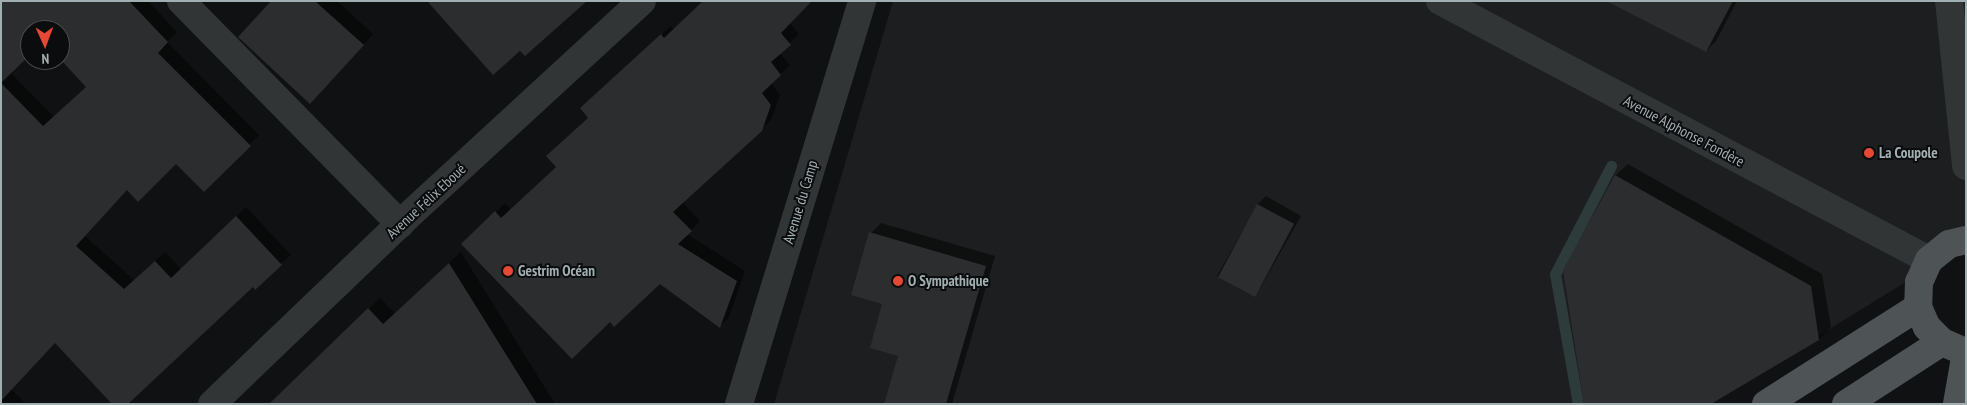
<!DOCTYPE html>
<html>
<head>
<meta charset="utf-8">
<style>
  body { margin:0 }
  #map { position:relative; width:1967px; height:405px; overflow:hidden; background:#101112; font-family:"PT Sans Narrow",sans-serif }
  div>[style] { position:absolute }
  [style*='--x'] { left:calc(var(--x)*1px); top:calc(var(--y)*1px); width:calc(var(--w)*1px); rotate:calc(var(--a)*1deg) }
  .built>* { inset:0; background:#1c1e1f }
  .shadow>* { inset:0; background:#0007 }
  .stream>* { height:11px; margin:-5.5px; padding:0 5.5px; transform-origin:5.5px; border-radius:5.5px; background:#2d3b3a }
  .building>* { inset:0; background:#2b2d2e; transform-origin:0 0 }
  .minor>* { height:28px; margin:-14px; padding:0 14px; transform-origin:14px; border-radius:14px; background:#323536 }
  .major>* { height:28px; margin:-14px; padding:0 14px; transform-origin:14px; border-radius:14px; background:#4e5455 }
  .dots>* { width:14px; height:14px; translate:-50% -50%; box-sizing:border-box; border:2px solid #0b0c0d; border-radius:50% }
  span { translate:-50% -50%; white-space:nowrap; text-align:center; line-height:1.15; -webkit-text-stroke:4px #0b0c0d; paint-order:stroke }
  .street-label { font-size:15px; color:#a2afb2 }
  .poi-label { font-size:15px; color:#a2afb2; font-weight:700 }
  .left { translate:0 -50%; text-align:left }
  .frame { position:absolute; inset:0; border:2px solid #a2afb2; pointer-events:none }
  .north { position:absolute; left:20px; top:20px; width:50px; height:50px; box-sizing:border-box; background:#0b0c0d; border:1px solid #474d4f; border-radius:50%; rotate:178deg; font-size:14px; font-weight:700; line-height:20px; text-align:center; color:#a2afb2 }
  .north::after { content:''; display:block; margin:auto; width:18px; height:22px; background:#e54935; clip-path:polygon(50% 0,100% 100%,50% 72%,0 100%) }
</style>
</head>
<body>
<div id="map">
  <div class="built">
    <div style="clip-path:polygon(893px 1px,1966px 1px,1966px 245px,1708px 404px,774px 404px)"></div>
  </div>
  <div class="shadow">
    <div style="clip-path:polygon(evenodd,1px 1px,148px 1px,177px 32px,167px 42px,259px 135px,204px 190px,176px 162px,127px 189px,85px 236px,134px 280px,165px 252px,181px 269px,246px 207px,291px 255px,253px 286px,55px 342px,11px 389px,26px 404px,1px 404px,1px 1px,30px 30px,60px 30px,60px 57px,88px 86px,54px 117px,10px 72px,30px 53px,30px 30px)"></div>
    <div style="clip-path:polygon(273px 1px,337px 1px,373px 34px,320px 92px)"></div>
    <div style="clip-path:polygon(427px 1px,585px 1px,493px 73px)"></div>
    <div style="clip-path:polygon(1609px 1px,1737px 1px,1716px 41px,1706px 51px)"></div>
    <div style="clip-path:polygon(790px 23px,799px 34px,779px 53px,790px 65px,771px 83px,780px 95px,771px 120px,682px 202px,700px 221px,687px 234px,745px 271px,729px 317px,720px 326px,660px 282px,610px 321px,463px 244px,505px 203px,511px 209px,557px 166px,589px 117px,590px 99px,671px 26px,673px 29px)"></div>
    <div style="clip-path:polygon(1628px 164px,1822px 274px,1831px 327px,1819px 339px,1564px 270px,1616px 175px)"></div>
    <div style="clip-path:polygon(1266px 196px,1301px 216px,1261px 287px,1252px 295px,1217px 276px,1258px 204px)"></div>
    <div style="clip-path:polygon(881px 223px,995px 256px,952px 404px,885px 404px,899px 355px,883px 304px,871px 233px)"></div>
    <div style="clip-path:polygon(461px 252px,555px 404px,270px 404px,380px 298px,395px 313px)"></div>
  </div>
  <div class="stream">
    <div style="--x:1578;--y:404;--w:132;--a:-100"></div>
    <div style="--x:1555;--y:274;--w:122;--a:-62.6"></div>
  </div>
  <div class="building">
    <div style="clip-path:polygon(1px 1px,129px 1px,168px 42px,158px 53px,251px 146px,204px 192px,176px 164px,138px 202px,127px 190px,76px 246px,124px 289px,155px 261px,171px 278px,236px 216px,282px 265px,255px 290px,253px 287px,128px 404px,112px 404px,55px 343px,1px 401px,1px 83px,43px 126px,86px 87px,60px 59px,60px 30px,30px 30px,30px 55px,1px 83px)"></div>
    <div style="clip-path:polygon(271px 1px,315px 1px,364px 45px,310px 104px,238px 37px)"></div>
    <div style="clip-path:polygon(427px 1px,587px 1px,525px 56px,520px 51px,493px 75px)"></div>
    <div style="clip-path:polygon(703px 1px,812px 1px,781px 33px,791px 45px,771px 62px,781px 75px,762px 93px,771px 105px,762px 131px,673px 212px,692px 231px,678px 244px,737px 281px,720px 328px,660px 284px,614px 327px,610px 322px,572px 359px,461px 244px,495px 211px,501px 218px,556px 167px,546px 156px,588px 118px,580px 108px,661px 34px,664px 38px)"></div>
    <div style="clip-path:polygon(1606px 1px,1733px 1px,1706px 52px)"></div>
    <div style="clip-path:polygon(1615px 175px,1811px 286px,1819px 340px,1711px 404px,1584px 404px,1563px 270px)"></div>
    <div style="left:1257px;top:204px;width:42px;height:83px;rotate:28deg"></div>
    <div style="clip-path:polygon(869px 232px,986px 266px,946px 404px,884px 404px,898px 356px,870px 348px,882px 304px,851px 295px)"></div>
    <div style="clip-path:polygon(449px 263px,537px 404px,269px 404px,368px 308px,383px 324px)"></div>
  </div>
  <div class="minor">
    <div style="--x:181;--y:1;--w:313;--a:45.5"></div>
    <div style="--x:1440;--y:1;--w:553;--a:27.91"></div>
    <div style="--x:1949;--y:1;--w:166;--a:84.1"></div>
    <div style="--x:212;--y:404;--w:270;--a:-43.8"></div>
    <div style="--x:407;--y:217;--w:319;--a:-42.6"></div>
    <div style="--x:739;--y:404;--w:421;--a:-73"></div>
  </div>
  <div class="major">
    <div style="--x:1966;--y:240;--w:17;--a:167"></div>
    <div style="--x:1949;--y:244;--w:26;--a:141"></div>
    <div style="--x:1929;--y:260;--w:24;--a:114"></div>
    <div style="--x:1919;--y:282;--w:25;--a:92"></div>
    <div style="--x:1918;--y:307;--w:22;--a:66"></div>
    <div style="--x:1927;--y:327;--w:21;--a:45"></div>
    <div style="--x:1942;--y:342;--w:26;--a:23"></div>
    <div style="--x:1766;--y:404;--w:180;--a:-32.5"></div>
    <div style="--x:1846;--y:404;--w:114;--a:-32.9"></div>
    <div style="--x:1957;--y:404;--w:53;--a:-80.2"></div>
  </div>
  <div class="dots">
    <div style="left:1869px;top:153px;background:#e54935"></div>
    <div style="left:508px;top:271px;background:#e54935"></div>
    <div style="left:898px;top:281px;background:#e54935"></div>
  </div>
  <div class="street-label">
    <span style="left:1684px;top:131px;rotate:28deg">Avenue Alphonse Fondère</span>
    <span style="left:426px;top:201px;rotate:-43deg">Avenue Félix Eboué</span>
    <span style="left:800px;top:202px;rotate:-73deg">Avenue du Camp</span>
  </div>
  <div class="poi-label">
    <span class="left" style="left:1879px;top:153px">La Coupole</span>
    <span class="left" style="left:518px;top:271px">Gestrim Océan</span>
    <span class="left" style="left:908px;top:281px">O Sympathique</span>
  </div>
  <div class="frame"></div>
  <div class="north">N</div>
</div>
</body>
</html>
